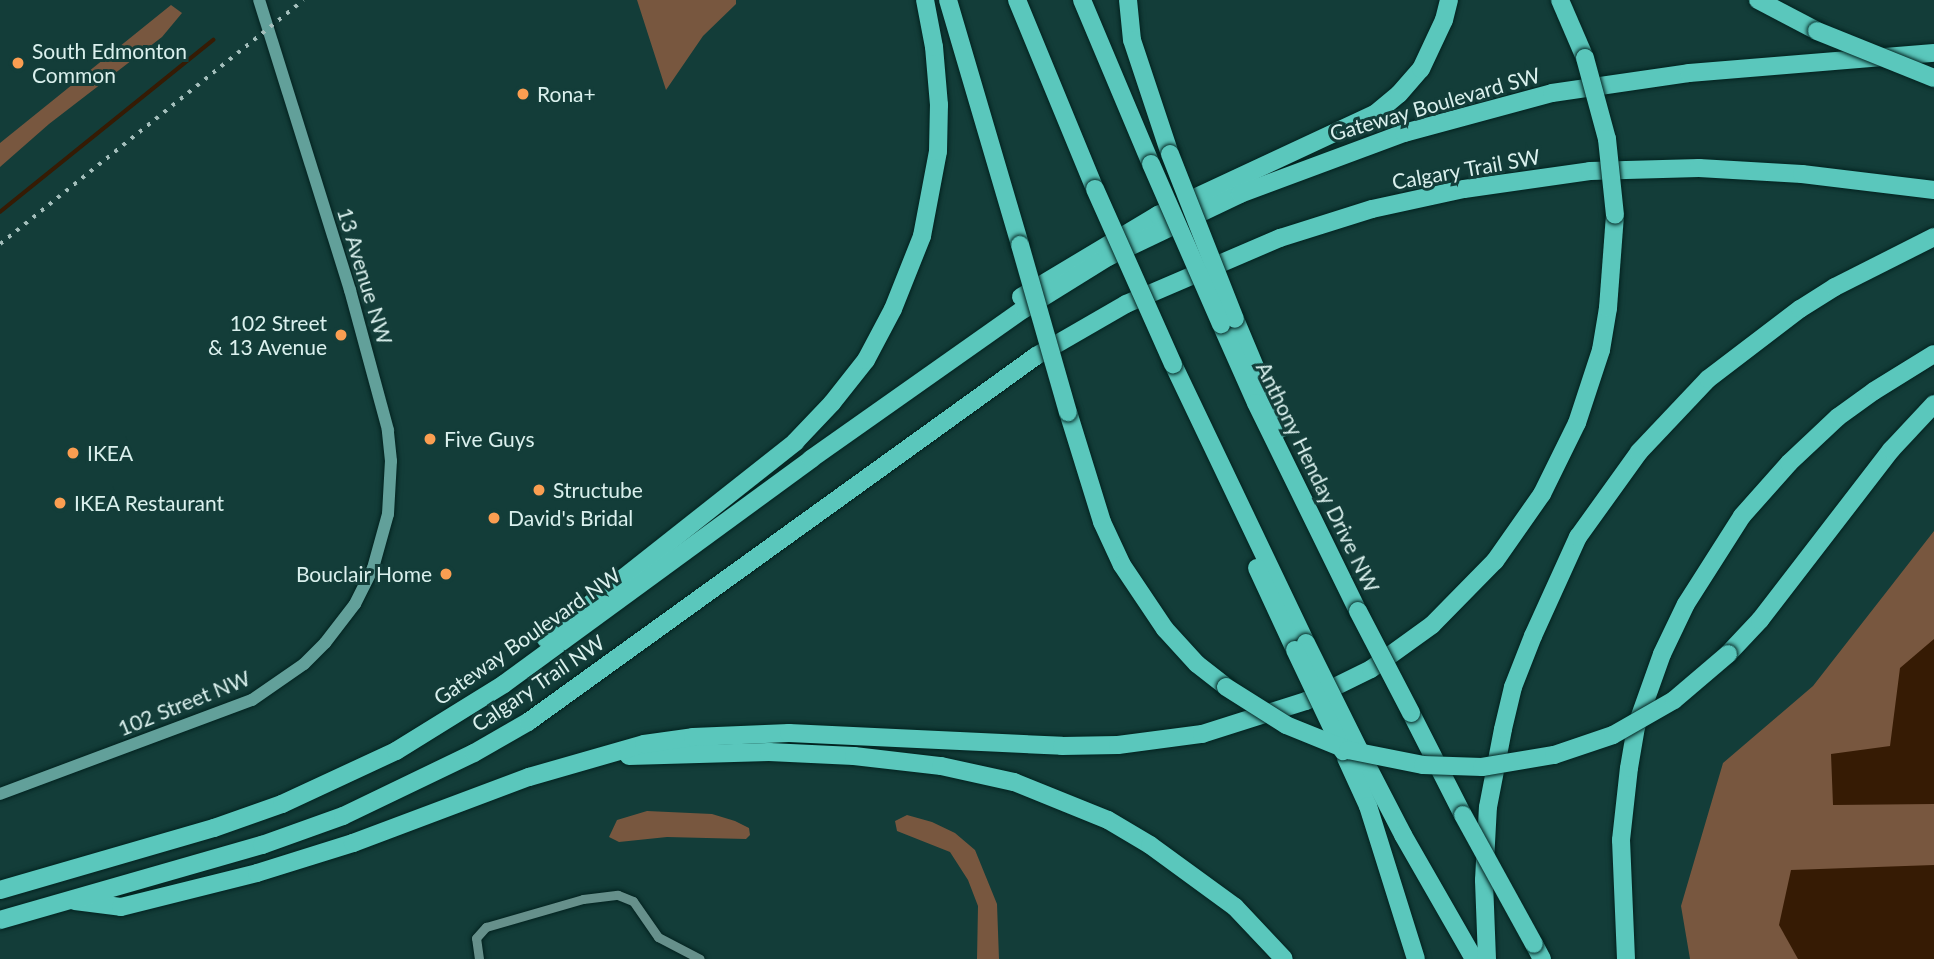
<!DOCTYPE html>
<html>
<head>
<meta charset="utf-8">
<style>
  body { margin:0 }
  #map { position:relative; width:1934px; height:959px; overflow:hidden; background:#133d39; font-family:Lato,sans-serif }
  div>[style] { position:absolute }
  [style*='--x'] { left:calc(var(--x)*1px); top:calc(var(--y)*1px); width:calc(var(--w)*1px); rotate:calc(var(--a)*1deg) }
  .green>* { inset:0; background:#78573f }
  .water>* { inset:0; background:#361b04 }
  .stream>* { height:3.5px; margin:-1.75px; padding:0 1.75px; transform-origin:1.75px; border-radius:1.75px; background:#361b04 }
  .roads { filter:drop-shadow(0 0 2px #03221f) drop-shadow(0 0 2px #03221f) }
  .street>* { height:9px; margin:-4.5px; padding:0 4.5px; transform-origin:4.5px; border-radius:4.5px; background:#66908b }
  .secondary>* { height:12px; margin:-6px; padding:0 6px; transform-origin:6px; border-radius:6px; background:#62a09a }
  .highway>* { height:18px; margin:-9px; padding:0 9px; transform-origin:9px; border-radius:9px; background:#5ac7bc }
  .rail>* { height:3.5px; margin-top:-1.75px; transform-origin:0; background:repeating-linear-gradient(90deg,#a3bebb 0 3.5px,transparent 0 10.5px) }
  .bridges { filter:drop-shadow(0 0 2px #03221f) drop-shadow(0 0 2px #03221f) }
  .highway-bridge>* { height:18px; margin:-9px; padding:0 9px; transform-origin:9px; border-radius:9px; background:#5ac7bc }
  .dots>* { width:19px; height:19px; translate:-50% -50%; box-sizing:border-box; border:4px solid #133d39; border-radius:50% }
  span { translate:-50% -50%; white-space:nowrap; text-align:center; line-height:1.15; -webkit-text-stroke:6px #133d39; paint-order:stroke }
  .poi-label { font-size:21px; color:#daf0ed }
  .left { translate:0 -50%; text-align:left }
  .right { translate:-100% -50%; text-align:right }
  .street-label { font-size:21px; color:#daf0ed }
</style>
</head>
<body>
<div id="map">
  <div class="green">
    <div style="clip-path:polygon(637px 0,736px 0,736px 4px,703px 36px,666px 90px)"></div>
    <div style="clip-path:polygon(171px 5px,182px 13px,162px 37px,49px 124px,0 167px,0 143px)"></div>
    <div style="clip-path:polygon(1934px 531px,1934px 959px,1690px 959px,1681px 906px,1723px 763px,1813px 686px)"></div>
    <div style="clip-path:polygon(647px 811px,712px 814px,735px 821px,749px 828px,750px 835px,746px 839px,667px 837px,619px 842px,609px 837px,617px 820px)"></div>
    <div style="clip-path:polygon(907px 815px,932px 822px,955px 833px,975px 850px,997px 904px,999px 959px,977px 959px,978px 906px,968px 880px,950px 852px,897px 831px,895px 821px)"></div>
  </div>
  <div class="water">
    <div style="clip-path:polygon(1934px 639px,1934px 804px,1833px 805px,1831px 754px,1890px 746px,1900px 668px)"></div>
    <div style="clip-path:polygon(1934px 865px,1934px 959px,1798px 959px,1779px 925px,1791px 870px)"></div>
  </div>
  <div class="stream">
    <div style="--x:0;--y:212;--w:274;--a:-38.9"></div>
  </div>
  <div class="roads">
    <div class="street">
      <div style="--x:479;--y:959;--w:21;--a:-98"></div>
      <div style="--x:476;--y:938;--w:15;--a:-48"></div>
      <div style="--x:486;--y:927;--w:101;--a:-16.1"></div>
      <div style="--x:583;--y:899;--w:35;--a:-7"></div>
      <div style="--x:618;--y:895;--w:16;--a:22"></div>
      <div style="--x:633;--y:901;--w:44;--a:55.2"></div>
      <div style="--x:658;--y:937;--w:47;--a:27.6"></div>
    </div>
    <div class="secondary">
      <div style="--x:0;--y:794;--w:269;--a:-20.5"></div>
      <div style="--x:252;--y:700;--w:63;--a:-34.7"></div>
      <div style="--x:304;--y:664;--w:30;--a:-45"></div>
      <div style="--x:325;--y:643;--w:49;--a:-52.4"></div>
      <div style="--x:355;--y:604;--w:40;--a:-63.4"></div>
      <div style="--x:373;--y:568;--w:56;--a:-74.5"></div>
      <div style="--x:388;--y:514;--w:53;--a:-86.8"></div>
      <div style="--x:391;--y:461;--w:31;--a:-96"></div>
      <div style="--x:388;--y:430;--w:145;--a:-105.2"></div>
      <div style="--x:350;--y:290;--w:304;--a:-107.4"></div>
    </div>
    <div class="highway">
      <div style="--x:948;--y:0;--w:255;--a:73.6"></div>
      <div style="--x:1017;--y:0;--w:204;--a:67.6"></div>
      <div style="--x:1082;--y:0;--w:178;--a:67.2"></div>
      <div style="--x:1128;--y:0;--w:40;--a:84.3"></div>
      <div style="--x:1132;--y:40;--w:120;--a:71.6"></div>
      <div style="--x:1560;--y:0;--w:63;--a:66.7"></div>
      <div style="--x:1758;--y:0;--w:67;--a:27.7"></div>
      <div style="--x:1021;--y:297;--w:160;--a:-30.9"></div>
      <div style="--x:1158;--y:215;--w:239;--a:-25"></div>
      <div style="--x:1375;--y:114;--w:31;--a:-40"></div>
      <div style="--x:1399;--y:94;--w:33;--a:-49"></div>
      <div style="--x:1421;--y:69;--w:54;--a:-64.9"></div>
      <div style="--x:1444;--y:20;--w:21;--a:-76"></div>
      <div style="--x:1235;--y:319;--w:119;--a:67.3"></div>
      <div style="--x:1221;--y:324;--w:86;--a:66.1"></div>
      <div style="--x:1256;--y:403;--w:232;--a:63.9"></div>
      <div style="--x:1173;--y:364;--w:309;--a:64.5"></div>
      <div style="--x:1068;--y:412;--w:115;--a:72.8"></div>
      <div style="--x:1102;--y:522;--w:47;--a:65.1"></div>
      <div style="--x:1122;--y:565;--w:77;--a:56.1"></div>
      <div style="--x:1165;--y:629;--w:47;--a:47.6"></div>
      <div style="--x:1197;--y:664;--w:37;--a:38"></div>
      <div style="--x:1257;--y:568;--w:90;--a:65.1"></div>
      <div style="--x:546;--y:639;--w:318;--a:-38.3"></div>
      <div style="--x:795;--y:442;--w:54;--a:-46.5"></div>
      <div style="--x:832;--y:403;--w:55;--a:-51.7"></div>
      <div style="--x:866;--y:360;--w:58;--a:-62.1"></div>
      <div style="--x:893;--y:309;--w:79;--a:-68.3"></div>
      <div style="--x:922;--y:236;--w:86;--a:-79.3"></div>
      <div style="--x:938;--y:151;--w:46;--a:-88.8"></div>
      <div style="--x:939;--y:105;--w:58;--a:-94.9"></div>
      <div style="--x:934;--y:47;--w:48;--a:-100.8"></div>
      <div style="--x:1728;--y:654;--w:47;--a:-46.7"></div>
      <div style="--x:1760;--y:620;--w:215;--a:-52.4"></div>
      <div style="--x:1891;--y:450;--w:63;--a:-46.9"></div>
      <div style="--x:1411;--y:713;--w:114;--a:63"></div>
      <div style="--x:1359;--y:750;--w:96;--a:62.6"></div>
      <div style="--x:1403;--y:835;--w:143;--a:60.2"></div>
      <div style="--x:629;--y:756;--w:140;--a:-1.6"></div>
      <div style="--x:769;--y:752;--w:85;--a:2.7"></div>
      <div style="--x:854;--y:756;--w:88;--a:6.6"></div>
      <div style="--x:941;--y:766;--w:75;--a:12.4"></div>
      <div style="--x:1014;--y:782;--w:101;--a:22"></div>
      <div style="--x:1108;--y:820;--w:49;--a:30.8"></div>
      <div style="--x:1150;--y:845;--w:105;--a:36.1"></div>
      <div style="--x:1235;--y:907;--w:71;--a:46.7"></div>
      <div style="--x:1346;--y:758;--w:53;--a:65.4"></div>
      <div style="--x:1368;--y:806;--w:160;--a:72.6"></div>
      <div style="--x:0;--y:890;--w:223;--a:-16.2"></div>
      <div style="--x:214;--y:828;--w:72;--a:-19.4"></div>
      <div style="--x:282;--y:804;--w:126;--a:-24.9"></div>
      <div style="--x:396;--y:751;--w:127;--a:-31.8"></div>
      <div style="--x:504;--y:684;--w:381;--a:-36.2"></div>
      <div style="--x:811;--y:459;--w:261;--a:-35.2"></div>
      <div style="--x:1024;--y:309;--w:99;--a:-31.8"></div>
      <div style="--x:1108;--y:257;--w:146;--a:-25.5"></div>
      <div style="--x:1240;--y:194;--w:175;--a:-20.4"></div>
      <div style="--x:1404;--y:133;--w:153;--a:-15.1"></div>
      <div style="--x:1552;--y:93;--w:138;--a:-8.3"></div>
      <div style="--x:1689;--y:73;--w:246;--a:-4.7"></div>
      <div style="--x:75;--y:901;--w:46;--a:7.4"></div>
      <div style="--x:121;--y:907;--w:140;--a:-14"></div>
      <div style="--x:257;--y:873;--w:101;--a:-17.4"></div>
      <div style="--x:353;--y:843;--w:188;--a:-20.6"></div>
      <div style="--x:529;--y:777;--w:120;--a:-16"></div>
      <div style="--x:644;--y:744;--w:49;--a:-8.1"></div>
      <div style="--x:693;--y:737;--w:96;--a:-2.4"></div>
      <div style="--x:789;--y:733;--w:273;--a:2.7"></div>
      <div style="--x:1062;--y:746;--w:56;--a:-1"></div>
      <div style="--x:1118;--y:745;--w:85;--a:-7.5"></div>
      <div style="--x:1202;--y:734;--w:109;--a:-17.6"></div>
      <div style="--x:1306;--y:701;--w:72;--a:-26.2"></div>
      <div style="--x:1371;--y:669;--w:75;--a:-35.8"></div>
      <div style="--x:1432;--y:625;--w:90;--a:-45.5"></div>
      <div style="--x:1495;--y:561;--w:82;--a:-55"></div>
      <div style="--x:1542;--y:494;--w:79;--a:-63.8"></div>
      <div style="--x:1577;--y:423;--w:77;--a:-71.8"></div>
      <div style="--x:1601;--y:350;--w:43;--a:-80.5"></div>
      <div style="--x:1608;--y:308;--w:93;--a:-85.7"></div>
      <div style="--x:0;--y:920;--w:273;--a:-16"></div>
      <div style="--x:262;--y:845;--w:86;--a:-19.7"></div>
      <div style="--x:343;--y:816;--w:145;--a:-25.7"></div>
      <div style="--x:474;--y:753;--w:62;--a:-29.9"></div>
      <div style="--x:528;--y:722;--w:626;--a:-35.77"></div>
      <div style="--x:1036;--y:356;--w:104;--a:-30"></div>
      <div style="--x:1126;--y:304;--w:168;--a:-23.2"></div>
      <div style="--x:1280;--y:238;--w:96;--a:-17.5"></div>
      <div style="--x:1372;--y:209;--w:94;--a:-12.3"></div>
      <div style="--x:1464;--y:189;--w:127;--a:-8.1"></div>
      <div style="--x:1590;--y:171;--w:109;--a:-1.6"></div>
      <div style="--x:1699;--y:168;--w:103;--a:3.3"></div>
      <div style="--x:1802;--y:174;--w:133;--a:6.9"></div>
      <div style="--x:1534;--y:944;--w:17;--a:62"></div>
      <div style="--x:1487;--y:959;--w:79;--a:-92.2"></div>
      <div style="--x:1484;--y:880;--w:73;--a:-86.9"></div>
      <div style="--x:1488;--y:807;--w:79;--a:-79.1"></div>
      <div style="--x:1503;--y:729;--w:43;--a:-76.6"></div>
      <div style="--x:1513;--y:687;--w:55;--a:-68.6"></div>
      <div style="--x:1533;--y:636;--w:109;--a:-65.6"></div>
      <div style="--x:1578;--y:537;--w:105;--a:-54.3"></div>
      <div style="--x:1639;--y:452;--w:100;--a:-46.6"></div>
      <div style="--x:1708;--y:379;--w:116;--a:-37.3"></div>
      <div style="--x:1800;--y:309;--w:41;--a:-32.2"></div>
      <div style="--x:1835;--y:287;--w:111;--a:-26.8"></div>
      <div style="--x:1626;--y:959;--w:119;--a:-92.4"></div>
      <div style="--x:1621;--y:840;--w:72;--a:-83.7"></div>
      <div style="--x:1629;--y:768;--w:42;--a:-80.3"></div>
      <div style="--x:1636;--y:727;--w:77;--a:-70.4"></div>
      <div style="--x:1662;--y:654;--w:55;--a:-64.4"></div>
      <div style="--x:1686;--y:604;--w:104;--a:-57.5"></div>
      <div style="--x:1742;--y:516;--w:71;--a:-48.4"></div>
      <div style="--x:1789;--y:463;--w:67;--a:-43.2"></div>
      <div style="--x:1838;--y:417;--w:44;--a:-35.8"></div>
      <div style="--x:1874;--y:391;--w:70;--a:-31.7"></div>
    </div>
  </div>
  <div class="rail">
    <div style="--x:0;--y:244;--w:389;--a:-38.8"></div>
  </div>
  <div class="bridges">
    <div class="highway-bridge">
      <div style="--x:1817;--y:31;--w:126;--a:21.9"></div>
      <div style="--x:1585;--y:58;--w:84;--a:74.8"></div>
      <div style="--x:1607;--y:139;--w:76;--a:84"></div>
      <div style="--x:1170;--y:154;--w:177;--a:68.5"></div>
      <div style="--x:1151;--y:164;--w:175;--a:66.4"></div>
      <div style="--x:1095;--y:189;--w:192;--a:66"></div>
      <div style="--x:1020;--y:245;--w:174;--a:74"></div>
      <div style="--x:1358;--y:611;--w:115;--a:62.5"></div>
      <div style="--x:1306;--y:643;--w:119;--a:63.6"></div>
      <div style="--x:1295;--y:650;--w:112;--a:64.6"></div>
      <div style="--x:1226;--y:687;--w:71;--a:32.3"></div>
      <div style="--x:1286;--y:725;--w:67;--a:22"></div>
      <div style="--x:1348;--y:750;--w:76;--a:11.3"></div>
      <div style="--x:1423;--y:765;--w:59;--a:1.9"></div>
      <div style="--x:1482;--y:767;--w:73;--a:-9.5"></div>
      <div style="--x:1554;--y:755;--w:62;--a:-18.7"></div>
      <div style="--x:1613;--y:735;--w:70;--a:-29.8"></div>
      <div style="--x:1674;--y:700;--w:71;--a:-40.4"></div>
      <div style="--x:1463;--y:815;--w:147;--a:61.2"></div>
    </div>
  </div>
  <div class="dots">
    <div style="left:18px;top:63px;background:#fb9e51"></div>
    <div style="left:523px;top:94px;background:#fb9e51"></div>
    <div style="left:341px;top:335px;background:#fb9e51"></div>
    <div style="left:430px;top:439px;background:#fb9e51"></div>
    <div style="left:73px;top:453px;background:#fb9e51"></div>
    <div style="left:539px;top:490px;background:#fb9e51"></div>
    <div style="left:60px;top:503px;background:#fb9e51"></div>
    <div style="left:494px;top:518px;background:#fb9e51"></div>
    <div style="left:446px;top:574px;background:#fb9e51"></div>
  </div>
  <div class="poi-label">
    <span class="left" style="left:32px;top:63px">South Edmonton<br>Common</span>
    <span class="left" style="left:537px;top:94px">Rona+</span>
    <span class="right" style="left:327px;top:335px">102 Street<br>&amp; 13 Avenue</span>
    <span class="left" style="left:444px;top:439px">Five Guys</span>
    <span class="left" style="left:87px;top:453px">IKEA</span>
    <span class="left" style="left:553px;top:490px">Structube</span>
    <span class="left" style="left:74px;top:503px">IKEA Restaurant</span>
    <span class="left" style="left:508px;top:518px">David's Bridal</span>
    <span class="right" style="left:432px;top:574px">Bouclair Home</span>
  </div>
  <div class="street-label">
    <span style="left:1435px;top:104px;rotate:-16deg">Gateway Boulevard SW</span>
    <span style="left:1466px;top:169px;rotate:-10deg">Calgary Trail SW</span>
    <span style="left:365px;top:276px;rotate:73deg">13 Avenue NW</span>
    <span style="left:1318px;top:477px;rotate:64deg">Anthony Henday Drive NW</span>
    <span style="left:527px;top:636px;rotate:-35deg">Gateway Boulevard NW</span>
    <span style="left:538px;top:683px;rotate:-34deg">Calgary Trail NW</span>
    <span style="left:184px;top:703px;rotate:-22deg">102 Street NW</span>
  </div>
</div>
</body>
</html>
